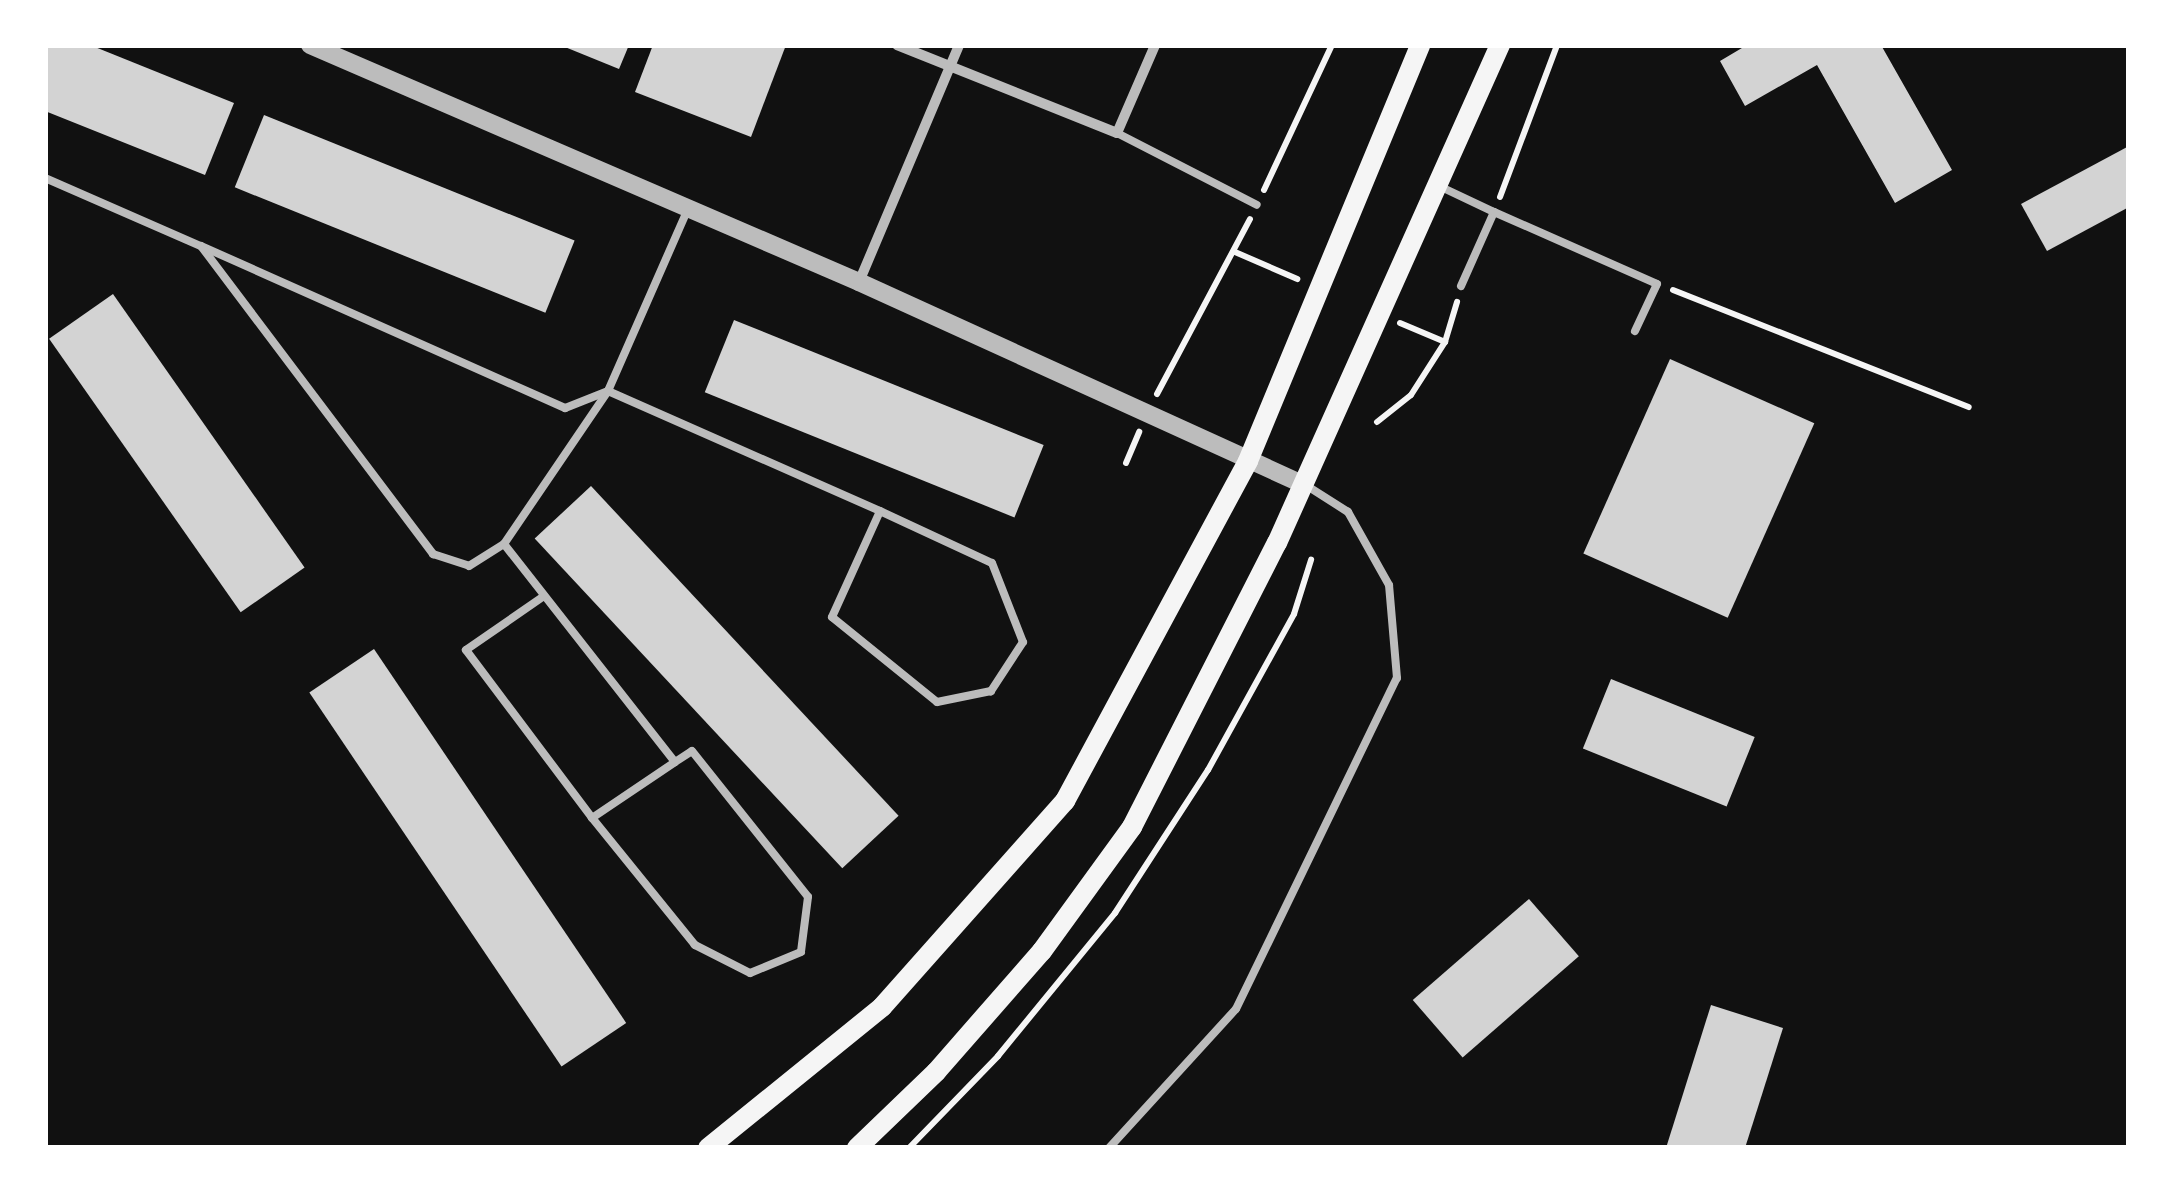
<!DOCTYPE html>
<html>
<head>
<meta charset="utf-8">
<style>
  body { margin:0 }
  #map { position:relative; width:2174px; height:1193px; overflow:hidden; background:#111; font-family:Lato,sans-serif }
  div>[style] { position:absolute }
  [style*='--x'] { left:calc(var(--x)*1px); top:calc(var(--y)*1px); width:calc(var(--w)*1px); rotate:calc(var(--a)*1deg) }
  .building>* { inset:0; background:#d3d3d3; transform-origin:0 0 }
  .path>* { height:6px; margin:-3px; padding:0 3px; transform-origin:3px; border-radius:3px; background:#f5f5f5 }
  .service>* { height:8px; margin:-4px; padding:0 4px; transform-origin:4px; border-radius:4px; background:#bcbcbc }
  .minor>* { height:10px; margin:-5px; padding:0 5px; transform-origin:5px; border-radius:5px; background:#bcbcbc }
  .tertiary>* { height:18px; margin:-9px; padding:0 9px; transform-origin:9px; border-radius:9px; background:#bcbcbc }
  .secondary>* { height:20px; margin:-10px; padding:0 10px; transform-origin:10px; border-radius:10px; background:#f5f5f5 }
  span { translate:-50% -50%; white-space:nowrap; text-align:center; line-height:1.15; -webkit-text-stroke:9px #fff; paint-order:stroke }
  .frame { position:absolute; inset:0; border:48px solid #fff; pointer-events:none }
</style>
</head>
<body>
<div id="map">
  <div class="building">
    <div style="clip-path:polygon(45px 45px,90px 45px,234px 103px,205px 175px,45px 111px)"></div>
    <div style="clip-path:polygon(560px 45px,629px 45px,619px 69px)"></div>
    <div style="clip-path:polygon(653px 45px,786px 45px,751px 137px,635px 92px)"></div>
    <div style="clip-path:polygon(1747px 45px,1881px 45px,1952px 170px,1895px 203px,1817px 65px,1745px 106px,1720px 61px)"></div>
    <div style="left:264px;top:115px;width:335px;height:78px;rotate:22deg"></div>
    <div style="clip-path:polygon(2129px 146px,2129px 207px,2047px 251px,2021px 204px)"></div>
    <div style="left:113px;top:294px;width:334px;height:78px;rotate:55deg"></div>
    <div style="left:734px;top:320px;width:334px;height:78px;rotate:22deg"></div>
    <div style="left:1670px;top:359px;width:158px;height:213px;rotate:24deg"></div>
    <div style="left:591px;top:486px;width:451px;height:77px;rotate:47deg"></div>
    <div style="left:374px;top:649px;width:451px;height:78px;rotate:56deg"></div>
    <div style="left:1611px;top:679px;width:155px;height:75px;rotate:22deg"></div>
    <div style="left:1529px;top:899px;width:76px;height:154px;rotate:49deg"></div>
    <div style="clip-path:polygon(1711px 1005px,1783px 1028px,1745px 1148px,1666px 1148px)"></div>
  </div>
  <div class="path">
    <div style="--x:1264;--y:190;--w:160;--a:-64.9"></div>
    <div style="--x:1500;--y:197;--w:162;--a:-69.4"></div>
    <div style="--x:1235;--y:252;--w:68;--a:23.5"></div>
    <div style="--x:1673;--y:290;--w:318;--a:21.6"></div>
    <div style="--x:1400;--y:323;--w:49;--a:22.9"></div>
    <div style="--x:1157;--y:394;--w:198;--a:-62"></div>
    <div style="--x:1377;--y:422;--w:43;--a:-38.5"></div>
    <div style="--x:1411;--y:395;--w:63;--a:-57.3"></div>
    <div style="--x:1445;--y:342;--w:42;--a:-73.3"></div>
    <div style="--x:1126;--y:463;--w:34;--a:-67"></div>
    <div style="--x:909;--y:1148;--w:128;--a:-45.9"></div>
    <div style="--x:998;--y:1056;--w:185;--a:-50.7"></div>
    <div style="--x:1115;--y:913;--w:171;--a:-57"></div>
    <div style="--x:1208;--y:770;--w:178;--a:-61.1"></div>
    <div style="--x:1294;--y:614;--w:57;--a:-72.5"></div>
  </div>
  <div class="service">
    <div style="--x:1117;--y:133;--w:157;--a:27.2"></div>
    <div style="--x:45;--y:178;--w:170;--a:23.6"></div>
    <div style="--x:1439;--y:186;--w:61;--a:25.3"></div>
    <div style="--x:687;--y:211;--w:197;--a:113.7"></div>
    <div style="--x:608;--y:391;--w:46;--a:158.4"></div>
    <div style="--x:565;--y:408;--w:398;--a:-156"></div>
    <div style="--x:201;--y:246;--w:386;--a:53"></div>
    <div style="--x:433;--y:554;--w:38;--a:18"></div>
    <div style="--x:469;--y:566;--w:41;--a:-32.2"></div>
    <div style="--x:504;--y:544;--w:185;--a:-55.8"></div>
    <div style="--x:608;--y:391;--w:297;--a:23.8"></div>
    <div style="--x:880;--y:511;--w:123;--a:24.9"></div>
    <div style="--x:992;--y:563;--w:85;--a:68.6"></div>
    <div style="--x:1023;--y:642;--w:59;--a:123.1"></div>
    <div style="--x:991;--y:691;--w:55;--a:168.5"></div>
    <div style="--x:937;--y:702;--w:135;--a:-141"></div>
    <div style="--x:832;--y:617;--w:116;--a:-65.6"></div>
    <div style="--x:1461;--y:286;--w:81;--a:-66"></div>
    <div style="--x:1494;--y:212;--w:178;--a:23.8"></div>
    <div style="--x:1657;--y:284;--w:52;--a:115.1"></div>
    <div style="--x:504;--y:544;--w:277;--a:51.9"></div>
    <div style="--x:675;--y:762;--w:20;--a:-33"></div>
    <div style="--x:692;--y:751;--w:186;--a:51.5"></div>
    <div style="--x:808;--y:897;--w:55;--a:97.3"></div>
    <div style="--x:801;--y:952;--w:55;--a:157.6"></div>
    <div style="--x:750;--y:973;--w:62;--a:-153"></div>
    <div style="--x:695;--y:945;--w:164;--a:-129"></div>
    <div style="--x:592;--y:818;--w:100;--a:-34"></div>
    <div style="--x:544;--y:596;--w:95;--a:145.3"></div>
    <div style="--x:466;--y:650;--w:210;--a:53.1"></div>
    <div style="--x:1109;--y:1148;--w:188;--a:-47.6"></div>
    <div style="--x:1236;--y:1009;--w:368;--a:-64.1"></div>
    <div style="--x:1397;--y:678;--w:93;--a:-94.9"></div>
    <div style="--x:1389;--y:585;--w:84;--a:-119.3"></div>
    <div style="--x:1348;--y:512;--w:49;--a:-147.6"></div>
  </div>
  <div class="minor">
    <div style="--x:897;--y:45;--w:237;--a:21.8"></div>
    <div style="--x:1117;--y:133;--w:96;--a:-66.6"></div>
    <div style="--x:859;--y:282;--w:257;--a:-67.1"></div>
  </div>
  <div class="tertiary">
    <div style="--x:310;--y:45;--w:598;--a:23.35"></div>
    <div style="--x:859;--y:282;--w:488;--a:24.5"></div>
  </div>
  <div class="secondary">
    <div style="--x:708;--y:1148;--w:224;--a:-39"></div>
    <div style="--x:882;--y:1007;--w:276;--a:-48.4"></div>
    <div style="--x:1065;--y:801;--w:386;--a:-61.7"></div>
    <div style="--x:1248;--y:461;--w:450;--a:-67.5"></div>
    <div style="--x:857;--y:1148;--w:110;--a:-43.9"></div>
    <div style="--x:936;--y:1072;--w:161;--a:-48.8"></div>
    <div style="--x:1042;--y:951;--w:153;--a:-54"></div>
    <div style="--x:1132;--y:827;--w:319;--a:-63"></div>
    <div style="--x:1277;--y:543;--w:546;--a:-65.88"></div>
  </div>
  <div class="frame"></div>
</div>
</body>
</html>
